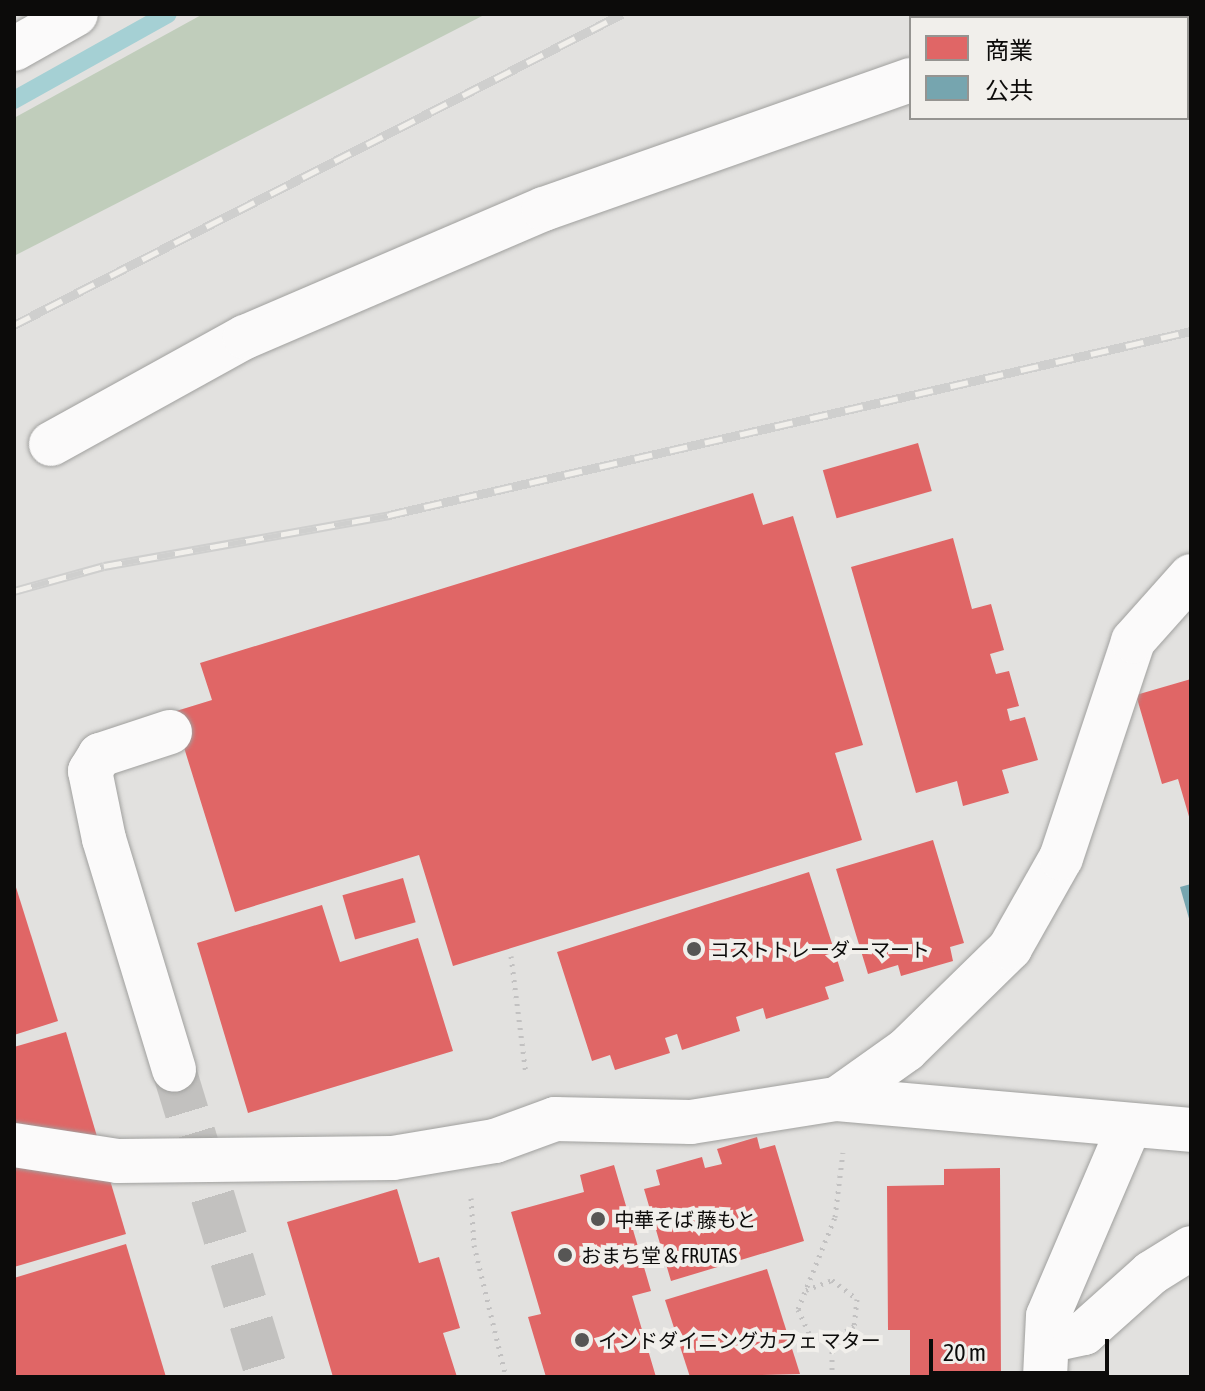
<!DOCTYPE html>
<html>
<head>
<meta charset="utf-8">
<style>
  body { margin:0 }
  #map { position:relative; width:1205px; height:1391px; overflow:hidden; background:#e2e1df; font-family:"Asap Condensed","Noto Sans JP",sans-serif }
  div>[style] { position:absolute }
  [style*='--x'] { left:calc(var(--x)*1px); top:calc(var(--y)*1px); width:calc(var(--w)*1px); rotate:calc(var(--a)*1deg) }
  .green>* { inset:0; background:#c0cdbb }
  .shops>* { inset:0; background:#e06666; transform-origin:0 0 }
  .public>* { inset:0; background:#76a5af }
  .stream>* { height:18px; margin:-9px; padding:0 9px; transform-origin:9px; border-radius:9px; background:#a5d0d4 }
  .minor-tunnel>* { height:44px; margin-top:-22px; transform-origin:0; background:repeating-linear-gradient(90deg,#c2c1bf 0 44px,transparent 0 66px) }
  .path>* { height:5px; margin-top:-2.5px; transform-origin:0; background:repeating-linear-gradient(90deg,#c2c1c1 0 2px,transparent 0 8px) }
  .roads { filter:drop-shadow(0 0 2px #a0a09e) drop-shadow(0 0 2px #a0a09e) }
  .minor>* { height:44px; margin:-22px; padding:0 22px; transform-origin:22px; border-radius:22px; background:#fbfafa }
  .rail>* { height:9px; margin-top:-4.5px; transform-origin:0; background:repeating-linear-gradient(90deg,#f1efeb 0 18px,#cfcfce 0 36px); box-sizing:border-box; border-block:2px solid #cfcfce }
  .dots>* { width:22px; height:22px; translate:-50% -50%; box-sizing:border-box; border:4px solid #f1efeb; border-radius:50% }
  span { translate:-50% -50%; white-space:nowrap; text-align:center; line-height:1.15; -webkit-text-stroke:8px #f1efeb; paint-order:stroke }
  .poi-label { font-size:20px; color:#0c0b0a }
  .left { translate:0 -50%; text-align:left }
  .frame { position:absolute; inset:0; border:16px solid #0c0b0a; pointer-events:none }
  .legend { position:absolute; left:909px; top:16px; width:280px; height:104px; box-sizing:border-box; background:#f1efeb; border:2px solid #959491; margin:0; padding:10px 14px; list-style:none; font-size:24px; color:#0c0b0a }
  .legend li { display:flex; align-items:center; gap:16px; height:40px }
  .legend b { width:40px; border:2px solid #959491 }
  .scale { position:absolute; left:929px; top:1339px; width:180px; height:36px; box-sizing:border-box; border:4px solid #0c0b0a; border-top:0; padding-left:10px; font-size:24px; line-height:28px; white-space:nowrap; color:#0c0b0a; -webkit-text-stroke:6px #f1efeb; paint-order:stroke }
</style>
</head>
<body>
<div id="map">
  <div class="green">
    <div style="clip-path:polygon(203px 14px,486px 14px,14px 256px,14px 118px)"></div>
  </div>
  <div class="shops">
    <div style="left:918px;top:443px;width:50px;height:99px;rotate:74deg"></div>
    <div style="clip-path:polygon(753px 493px,763px 525px,793px 516px,863px 745px,835px 753px,862px 840px,453px 966px,419px 855px,235px 912px,173px 712px,212px 700px,200px 663px)"></div>
    <div style="clip-path:polygon(953px 538px,972px 609px,991px 604px,1004px 650px,990px 654px,996px 674px,1009px 671px,1019px 706px,1007px 709px,1010px 721px,1025px 717px,1038px 760px,1002px 770px,1009px 793px,963px 806px,957px 781px,916px 793px,851px 567px)"></div>
    <div style="clip-path:polygon(1191px 679px,1191px 820px,1190px 820px,1178px 779px,1162px 784px,1136px 695px)"></div>
    <div style="clip-path:polygon(933px 840px,964px 943px,950px 947px,953px 961px,901px 976px,898px 965px,868px 974px,836px 869px)"></div>
    <div style="clip-path:polygon(809px 872px,844px 981px,825px 987px,829px 999px,766px 1019px,763px 1008px,736px 1017px,740px 1031px,682px 1050px,677px 1034px,665px 1038px,670px 1053px,615px 1070px,610px 1055px,592px 1061px,557px 952px)"></div>
    <div style="left:403px;top:878px;width:46px;height:63px;rotate:74deg"></div>
    <div style="clip-path:polygon(14px 881px,58px 1021px,14px 1035px)"></div>
    <div style="clip-path:polygon(322px 905px,340px 962px,418px 938px,453px 1051px,248px 1113px,197px 943px)"></div>
    <div style="clip-path:polygon(66px 1032px,126px 1234px,14px 1267px,14px 1047px)"></div>
    <div style="clip-path:polygon(757px 1137px,760px 1149px,775px 1145px,804px 1241px,671px 1281px,644px 1189px,660px 1185px,656px 1170px,702px 1157px,705px 1168px,722px 1164px,717px 1149px)"></div>
    <div style="clip-path:polygon(614px 1165px,651px 1291px,632px 1296px,656px 1377px,546px 1377px,528px 1317px,541px 1314px,511px 1212px,584px 1192px,580px 1175px)"></div>
    <div style="clip-path:polygon(1000px 1168px,1001px 1376px,910px 1376px,910px 1330px,888px 1330px,887px 1186px,944px 1185px,944px 1169px)"></div>
    <div style="clip-path:polygon(397px 1189px,419px 1263px,439px 1257px,460px 1328px,443px 1333px,457px 1377px,333px 1377px,287px 1222px)"></div>
    <div style="clip-path:polygon(126px 1244px,166px 1377px,14px 1377px,14px 1278px)"></div>
    <div style="clip-path:polygon(767px 1269px,800px 1374px,690px 1377px,665px 1300px)"></div>
  </div>
  <div class="public">
    <div style="clip-path:polygon(1191px 884px,1191px 922px,1190px 922px,1180px 887px)"></div>
  </div>
  <div class="stream">
    <div style="--x:14;--y:100;--w:176;--a:-29.2"></div>
  </div>
  <div class="minor-tunnel">
    <div style="--x:174;--y:1070;--w:321;--a:73"></div>
  </div>
  <div class="path">
    <div style="--x:511;--y:956;--w:119;--a:82.8"></div>
    <div style="--x:471;--y:1198;--w:47;--a:86.3"></div>
    <div style="--x:474;--y:1245;--w:136;--a:76.4"></div>
    <div style="--x:806;--y:1290;--w:28;--a:-21"></div>
    <div style="--x:832;--y:1280;--w:31;--a:37"></div>
    <div style="--x:857;--y:1299;--w:27;--a:96"></div>
    <div style="--x:854;--y:1326;--w:26;--a:148"></div>
    <div style="--x:832;--y:1377;--w:37;--a:-90"></div>
    <div style="--x:832;--y:1340;--w:24;--a:-163"></div>
    <div style="--x:809;--y:1333;--w:26;--a:-115"></div>
    <div style="--x:798;--y:1309;--w:99;--a:-68.1"></div>
    <div style="--x:835;--y:1217;--w:65;--a:-83"></div>
  </div>
  <div class="roads">
    <div class="minor">
      <div style="--x:1106;--y:18;--w:14;--a:-17"></div>
      <div style="--x:14;--y:49;--w:71;--a:-29.4"></div>
      <div style="--x:51;--y:444;--w:222;--a:-28.9"></div>
      <div style="--x:245;--y:337;--w:325;--a:-23.2"></div>
      <div style="--x:544;--y:209;--w:389;--a:-19.4"></div>
      <div style="--x:170;--y:732;--w:74;--a:161.8"></div>
      <div style="--x:100;--y:755;--w:19;--a:122"></div>
      <div style="--x:90;--y:771;--w:69;--a:78.4"></div>
      <div style="--x:104;--y:839;--w:241;--a:73.1"></div>
      <div style="--x:837;--y:1099;--w:85;--a:-35.4"></div>
      <div style="--x:906;--y:1050;--w:146;--a:-44.4"></div>
      <div style="--x:1010;--y:948;--w:103;--a:-60.5"></div>
      <div style="--x:1061;--y:858;--w:229;--a:-71.6"></div>
      <div style="--x:1133;--y:641;--w:87;--a:-48.3"></div>
      <div style="--x:14;--y:1145;--w:105;--a:8.7"></div>
      <div style="--x:118;--y:1161;--w:275;--a:-0.6"></div>
      <div style="--x:393;--y:1158;--w:103;--a:-9.5"></div>
      <div style="--x:495;--y:1141;--w:64;--a:-20.1"></div>
      <div style="--x:555;--y:1119;--w:136;--a:1.3"></div>
      <div style="--x:691;--y:1122;--w:148;--a:-9"></div>
      <div style="--x:837;--y:1099;--w:355;--a:5"></div>
      <div style="--x:1047;--y:1341;--w:38;--a:-12"></div>
      <div style="--x:1084;--y:1333;--w:90;--a:-41.8"></div>
      <div style="--x:1151;--y:1273;--w:47;--a:-32"></div>
      <div style="--x:1045;--y:1377;--w:61;--a:-87.2"></div>
      <div style="--x:1048;--y:1316;--w:203;--a:-66.8"></div>
    </div>
  </div>
  <div class="rail">
    <div style="--x:14;--y:325;--w:683;--a:-27.09"></div>
    <div style="--x:14;--y:591;--w:93;--a:-15.5"></div>
    <div style="--x:104;--y:566;--w:290;--a:-10.1"></div>
    <div style="--x:389;--y:515;--w:823;--a:-12.92"></div>
  </div>
  <div class="dots">
    <div style="left:694px;top:949px;background:#575655"></div>
    <div style="left:598px;top:1219px;background:#575655"></div>
    <div style="left:565px;top:1255px;background:#575655"></div>
    <div style="left:582px;top:1340px;background:#575655"></div>
  </div>
  <div class="poi-label">
    <span class="left" style="left:710px;top:949px">コストトレーダーマート</span>
    <span class="left" style="left:614px;top:1219px">中華そば 藤もと</span>
    <span class="left" style="left:581px;top:1255px">おまち堂＆FRUTAS</span>
    <span class="left" style="left:598px;top:1340px">インドダイニングカフェ マター</span>
  </div>
  <div class="frame"></div>
  <ul class="legend">
  <li><b style="height:22px;background:#e06666"></b>商業</li>
  <li><b style="height:22px;background:#76a5af"></b>公共</li>
  </ul>
  <div class="scale">20 m</div>
</div>
</body>
</html>
